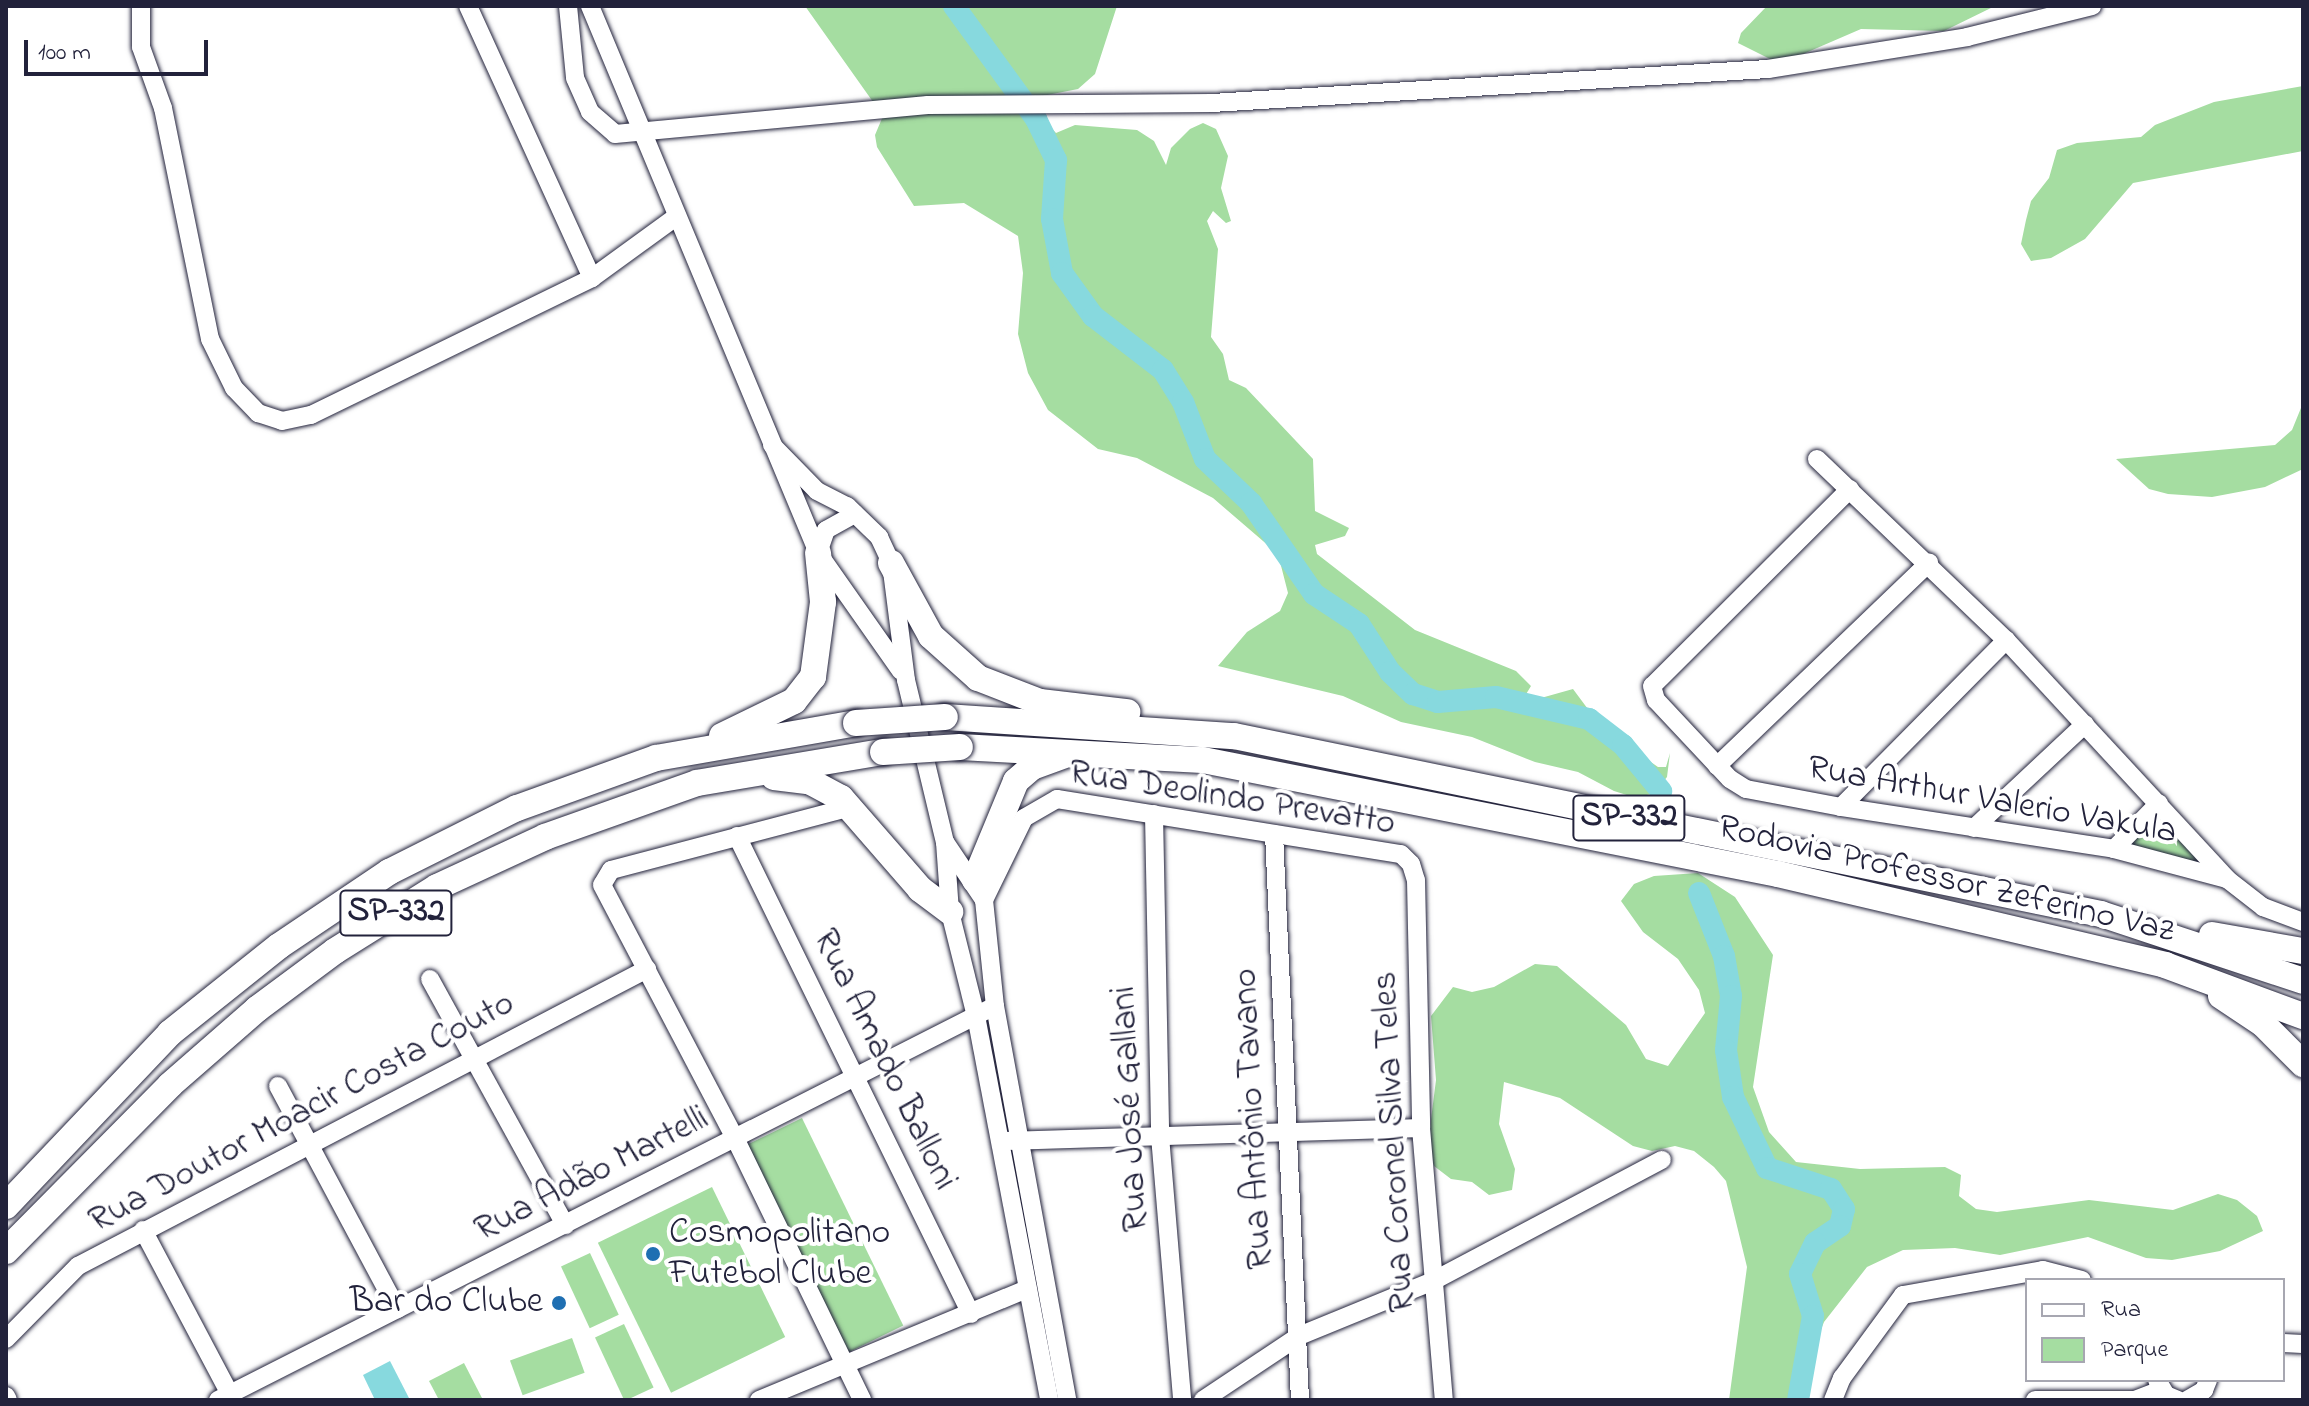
<!DOCTYPE html>
<html>
<head>
<meta charset="utf-8">
<style>
  body { margin:0 }
  #map { position:relative; width:2309px; height:1406px; overflow:hidden; background:#fff; font-family:"Indie Flower",sans-serif }
  div>[style] { position:absolute }
  [style*='--x'] { left:calc(var(--x)*1px); top:calc(var(--y)*1px); width:calc(var(--w)*1px); rotate:calc(var(--a)*1deg) }
  .green>* { inset:0; background:#a5dda1; transform-origin:0 0 }
  .water>* { inset:0; background:#87d9de }
  .river>* { height:22px; margin:-11px; padding:0 11px; transform-origin:11px; border-radius:11px; background:#87d9de }
  .roads { filter:drop-shadow(0 0 2px #22223b) drop-shadow(0 0 2px #22223b) }
  .minor>* { height:18px; margin:-9px; padding:0 9px; transform-origin:9px; border-radius:9px; background:#fff }
  .highway>* { height:26px; margin:-13px; padding:0 13px; transform-origin:13px; border-radius:13px; background:#fff }
  .bridges { filter:drop-shadow(0 0 2px #22223b) drop-shadow(0 0 2px #22223b) }
  .highway-bridge>* { height:26px; margin:-13px; padding:0 13px; transform-origin:13px; border-radius:13px; background:#fff }
  .dots>* { width:22px; height:22px; translate:-50% -50%; box-sizing:border-box; border:4px solid #fff; border-radius:50% }
  span { translate:-50% -50%; white-space:nowrap; text-align:center; line-height:1.15; -webkit-text-stroke:8px #fff; paint-order:stroke }
  .shield-label span { padding:2px 6px; background:#fff; border:2px solid; border-radius:6px; -webkit-text-stroke-width:0 }
  .shield-label { font-size:34px; color:#22223b; font-weight:700 }
  .street-label { font-size:36px; color:#22223b }
  .poi-label { font-size:36px; color:#22223b }
  .left { translate:0 -50%; text-align:left }
  .right { translate:-100% -50%; text-align:right }
  .frame { position:absolute; inset:0; border:8px solid #22223b; pointer-events:none }
  .legend { position:absolute; left:2025px; top:1278px; width:260px; height:104px; box-sizing:border-box; background:#fff; border:2px solid #a7a7b1; margin:0; padding:10px 14px; list-style:none; font-size:24px; color:#22223b }
  .legend li { display:flex; align-items:center; gap:16px; height:40px }
  .legend b { width:40px; border:2px solid #a7a7b1 }
  .scale { position:absolute; left:24px; top:40px; width:184px; height:36px; box-sizing:border-box; border:4px solid #22223b; border-top:0; padding-left:10px; font-size:24px; line-height:28px; white-space:nowrap; color:#22223b; -webkit-text-stroke:6px #fff; paint-order:stroke }
</style>
</head>
<body>
<div id="map">
  <div class="green">
    <div style="clip-path:polygon(805px 6px,1117px 6px,1095px 74px,1078px 89px,1037px 97px,1035px 110px,1056px 133px,1075px 125px,1137px 130px,1154px 141px,1166px 165px,1171px 148px,1190px 129px,1203px 123px,1216px 129px,1228px 156px,1221px 188px,1231px 221px,1226px 223px,1213px 211px,1207px 221px,1218px 249px,1211px 337px,1223px 354px,1229px 380px,1246px 388px,1313px 459px,1315px 511px,1349px 528px,1345px 536px,1315px 545px,1317px 554px,1415px 630px,1516px 671px,1531px 686px,1520px 704px,1573px 689px,1602px 728px,1658px 767px,1666px 767px,1670px 753px,1667px 777px,1653px 794px,1633px 797px,1614px 791px,1578px 772px,1535px 762px,1472px 737px,1401px 722px,1343px 696px,1218px 666px,1247px 632px,1280px 611px,1288px 593px,1278px 554px,1213px 498px,1137px 458px,1098px 449px,1048px 410px,1028px 373px,1018px 334px,1023px 273px,1018px 236px,964px 203px,914px 206px,877px 147px,875px 135px,883px 116px)"></div>
    <div style="clip-path:polygon(1767px 6px,1995px 6px,1944px 31px,1861px 29px,1780px 64px,1738px 43px,1741px 33px)"></div>
    <div style="clip-path:polygon(2303px 86px,2303px 151px,2133px 183px,2085px 239px,2051px 258px,2031px 261px,2021px 244px,2026px 220px,2031px 201px,2049px 178px,2057px 150px,2077px 143px,2141px 137px,2155px 125px,2214px 102px)"></div>
    <div style="clip-path:polygon(2303px 403px,2303px 469px,2265px 487px,2212px 497px,2168px 494px,2149px 489px,2116px 459px,2275px 445px,2292px 430px)"></div>
    <div style="clip-path:polygon(2159px 810px,2209px 865px,2122px 847px)"></div>
    <div style="clip-path:polygon(1698px 873px,1735px 897px,1773px 955px,1753px 1087px,1769px 1132px,1796px 1162px,1860px 1169px,1945px 1167px,1961px 1175px,1959px 1196px,1976px 1209px,1997px 1212px,2089px 1200px,2173px 1210px,2218px 1194px,2237px 1200px,2257px 1216px,2263px 1231px,2220px 1251px,2172px 1260px,2146px 1258px,2088px 1237px,2000px 1255px,1955px 1248px,1903px 1250px,1867px 1267px,1824px 1322px,1810px 1357px,1808px 1400px,1729px 1400px,1747px 1267px,1726px 1181px,1714px 1167px,1694px 1151px,1675px 1146px,1652px 1151px,1633px 1146px,1560px 1098px,1504px 1082px,1499px 1124px,1515px 1169px,1512px 1190px,1489px 1195px,1472px 1182px,1451px 1179px,1434px 1166px,1428px 1143px,1436px 1080px,1431px 1016px,1453px 987px,1472px 992px,1494px 987px,1535px 964px,1557px 966px,1626px 1025px,1646px 1059px,1668px 1066px,1705px 1013px,1699px 990px,1678px 959px,1643px 932px,1621px 901px,1634px 884px,1654px 876px)"></div>
    <div style="left:802px;top:1118px;width:231px;height:63px;rotate:64deg"></div>
    <div style="left:712px;top:1187px;width:167px;height:127px;rotate:64deg"></div>
    <div style="left:590px;top:1253px;width:68px;height:32px;rotate:65deg"></div>
    <div style="left:624px;top:1324px;width:70px;height:32px;rotate:65deg"></div>
    <div style="left:572px;top:1338px;width:37px;height:66px;rotate:70deg"></div>
    <div style="clip-path:polygon(464px 1363px,483px 1400px,439px 1400px,429px 1381px)"></div>
  </div>
  <div class="water">
    <div style="clip-path:polygon(390px 1361px,410px 1400px,375px 1400px,363px 1375px)"></div>
  </div>
  <div class="river">
    <div style="--x:954;--y:6;--w:140;--a:54"></div>
    <div style="--x:1036;--y:119;--w:46;--a:64"></div>
    <div style="--x:1056;--y:160;--w:59;--a:93.9"></div>
    <div style="--x:1052;--y:219;--w:55;--a:79.5"></div>
    <div style="--x:1062;--y:273;--w:53;--a:54.2"></div>
    <div style="--x:1093;--y:316;--w:88;--a:37.6"></div>
    <div style="--x:1163;--y:370;--w:38;--a:58"></div>
    <div style="--x:1183;--y:402;--w:61;--a:68.9"></div>
    <div style="--x:1205;--y:459;--w:64;--a:43.7"></div>
    <div style="--x:1251;--y:503;--w:111;--a:55.3"></div>
    <div style="--x:1314;--y:594;--w:54;--a:33.7"></div>
    <div style="--x:1359;--y:624;--w:57;--a:57.1"></div>
    <div style="--x:1390;--y:672;--w:32;--a:44"></div>
    <div style="--x:1413;--y:694;--w:26;--a:18"></div>
    <div style="--x:1438;--y:702;--w:58;--a:-4.9"></div>
    <div style="--x:1496;--y:697;--w:96;--a:13.3"></div>
    <div style="--x:1589;--y:719;--w:43;--a:37.4"></div>
    <div style="--x:1623;--y:745;--w:60;--a:50.4"></div>
    <div style="--x:1699;--y:893;--w:68;--a:68.4"></div>
    <div style="--x:1724;--y:956;--w:41;--a:80.1"></div>
    <div style="--x:1731;--y:996;--w:54;--a:95.3"></div>
    <div style="--x:1726;--y:1050;--w:48;--a:81.5"></div>
    <div style="--x:1733;--y:1097;--w:79;--a:64.4"></div>
    <div style="--x:1767;--y:1168;--w:67;--a:18.2"></div>
    <div style="--x:1831;--y:1189;--w:24;--a:57"></div>
    <div style="--x:1844;--y:1209;--w:17;--a:103"></div>
    <div style="--x:1840;--y:1226;--w:30;--a:146"></div>
    <div style="--x:1815;--y:1243;--w:34;--a:116"></div>
    <div style="--x:1800;--y:1274;--w:44;--a:72.8"></div>
    <div style="--x:1813;--y:1316;--w:85;--a:100.1"></div>
  </div>
  <div class="roads">
    <div class="minor">
      <div style="--x:141;--y:6;--w:41;--a:90"></div>
      <div style="--x:141;--y:47;--w:65;--a:70.2"></div>
      <div style="--x:163;--y:108;--w:236;--a:78.5"></div>
      <div style="--x:210;--y:339;--w:55;--a:63.9"></div>
      <div style="--x:234;--y:388;--w:35;--a:46"></div>
      <div style="--x:258;--y:413;--w:25;--a:18"></div>
      <div style="--x:282;--y:421;--w:30;--a:-12"></div>
      <div style="--x:311;--y:415;--w:313;--a:-26"></div>
      <div style="--x:592;--y:278;--w:104;--a:-36"></div>
      <div style="--x:468;--y:6;--w:299;--a:65.5"></div>
      <div style="--x:568;--y:6;--w:72;--a:84.4"></div>
      <div style="--x:575;--y:78;--w:37;--a:66"></div>
      <div style="--x:590;--y:112;--w:33;--a:41"></div>
      <div style="--x:615;--y:134;--w:314;--a:-5.3"></div>
      <div style="--x:928;--y:105;--w:284;--a:-0.4"></div>
      <div style="--x:1212;--y:103;--w:557;--a:-3.5"></div>
      <div style="--x:1768;--y:69;--w:202;--a:-9.1"></div>
      <div style="--x:1967;--y:37;--w:129;--a:-13.9"></div>
      <div style="--x:590;--y:6;--w:593;--a:67.37"></div>
      <div style="--x:818;--y:553;--w:144;--a:54.9"></div>
      <div style="--x:772;--y:445;--w:64;--a:45.6"></div>
      <div style="--x:817;--y:491;--w:34;--a:27"></div>
      <div style="--x:847;--y:506;--w:45;--a:44.1"></div>
      <div style="--x:879;--y:537;--w:29;--a:65"></div>
      <div style="--x:891;--y:563;--w:118;--a:82.7"></div>
      <div style="--x:906;--y:680;--w:167;--a:76.5"></div>
      <div style="--x:945;--y:842;--w:70;--a:85.9"></div>
      <div style="--x:950;--y:912;--w:107;--a:76"></div>
      <div style="--x:976;--y:1016;--w:391;--a:79.2"></div>
      <div style="--x:1817;--y:459;--w:262;--a:43.8"></div>
      <div style="--x:2006;--y:640;--w:326;--a:47.2"></div>
      <div style="--x:2227;--y:879;--w:46;--a:37.9"></div>
      <div style="--x:2263;--y:907;--w:43;--a:20.6"></div>
      <div style="--x:1850;--y:489;--w:279;--a:135.1"></div>
      <div style="--x:1652;--y:686;--w:15;--a:74"></div>
      <div style="--x:1656;--y:700;--w:108;--a:46.9"></div>
      <div style="--x:1730;--y:779;--w:19;--a:32"></div>
      <div style="--x:1746;--y:789;--w:97;--a:10.7"></div>
      <div style="--x:1841;--y:807;--w:276;--a:8.7"></div>
      <div style="--x:2114;--y:849;--w:117;--a:14.9"></div>
      <div style="--x:818;--y:553;--w:24;--a:-71"></div>
      <div style="--x:826;--y:530;--w:33;--a:-29"></div>
      <div style="--x:1717;--y:766;--w:294;--a:-43.8"></div>
      <div style="--x:851;--y:807;--w:248;--a:165.3"></div>
      <div style="--x:611;--y:870;--w:17;--a:121"></div>
      <div style="--x:602;--y:885;--w:286;--a:62.3"></div>
      <div style="--x:735;--y:1138;--w:291;--a:64.1"></div>
      <div style="--x:1841;--y:807;--w:235;--a:-45.3"></div>
      <div style="--x:1154;--y:814;--w:322;--a:88.9"></div>
      <div style="--x:1160;--y:1136;--w:265;--a:85.2"></div>
      <div style="--x:1974;--y:828;--w:152;--a:-43.1"></div>
      <div style="--x:1274;--y:834;--w:567;--a:87.37"></div>
      <div style="--x:737;--y:836;--w:532;--a:63.92"></div>
      <div style="--x:945;--y:842;--w:70;--a:56.1"></div>
      <div style="--x:984;--y:900;--w:107;--a:84.1"></div>
      <div style="--x:995;--y:1006;--w:401;--a:79.6"></div>
      <div style="--x:2114;--y:849;--w:64;--a:-45.6"></div>
      <div style="--x:984;--y:900;--w:91;--a:-64"></div>
      <div style="--x:1024;--y:818;--w:38;--a:-30"></div>
      <div style="--x:1057;--y:799;--w:348;--a:9.1"></div>
      <div style="--x:1401;--y:854;--w:14;--a:45"></div>
      <div style="--x:1411;--y:864;--w:17;--a:73"></div>
      <div style="--x:1416;--y:880;--w:248;--a:88.8"></div>
      <div style="--x:1421;--y:1128;--w:273;--a:85.2"></div>
      <div style="--x:430;--y:979;--w:281;--a:61.2"></div>
      <div style="--x:278;--y:1086;--w:253;--a:61.9"></div>
      <div style="--x:1007;--y:1141;--w:414;--a:-1.8"></div>
      <div style="--x:143;--y:1230;--w:192;--a:62.1"></div>
      <div style="--x:6;--y:1339;--w:103;--a:-45.4"></div>
      <div style="--x:78;--y:1266;--w:642;--a:-27.56"></div>
      <div style="--x:2283;--y:1343;--w:20;--a:3"></div>
      <div style="--x:2157;--y:1380;--w:17;--a:59"></div>
      <div style="--x:2166;--y:1395;--w:13;--a:23"></div>
      <div style="--x:6;--y:1396;--w:4;--a:63"></div>
      <div style="--x:218;--y:1400;--w:871;--a:-26.89"></div>
      <div style="--x:759;--y:1400;--w:288;--a:-22.5"></div>
      <div style="--x:1203;--y:1400;--w:115;--a:-33.7"></div>
      <div style="--x:1299;--y:1336;--w:145;--a:-22.3"></div>
      <div style="--x:1433;--y:1281;--w:259;--a:-27.9"></div>
      <div style="--x:1833;--y:1400;--w:24;--a:-68"></div>
      <div style="--x:1842;--y:1378;--w:103;--a:-53.7"></div>
      <div style="--x:1903;--y:1295;--w:142;--a:-10.1"></div>
      <div style="--x:2043;--y:1270;--w:40;--a:14.4"></div>
      <div style="--x:2035;--y:1400;--w:100;--a:0"></div>
      <div style="--x:2135;--y:1400;--w:28;--a:-21"></div>
      <div style="--x:2187;--y:1400;--w:20;--a:-30"></div>
      <div style="--x:2204;--y:1390;--w:11;--a:-68"></div>
    </div>
    <div class="highway">
      <div style="--x:891;--y:563;--w:83;--a:61.3"></div>
      <div style="--x:931;--y:636;--w:63;--a:41.8"></div>
      <div style="--x:978;--y:678;--w:66;--a:21.2"></div>
      <div style="--x:1040;--y:702;--w:88;--a:6.6"></div>
      <div style="--x:945;--y:717;--w:290;--a:3.8"></div>
      <div style="--x:1234;--y:736;--w:885;--a:11.6"></div>
      <div style="--x:2101;--y:914;--w:213;--a:18.3"></div>
      <div style="--x:722;--y:736;--w:80;--a:-25.9"></div>
      <div style="--x:794;--y:701;--w:31;--a:-52"></div>
      <div style="--x:813;--y:677;--w:76;--a:-82.4"></div>
      <div style="--x:823;--y:602;--w:49;--a:-95.8"></div>
      <div style="--x:960;--y:747;--w:243;--a:3.1"></div>
      <div style="--x:1203;--y:760;--w:586;--a:11.21"></div>
      <div style="--x:1778;--y:874;--w:398;--a:13.2"></div>
      <div style="--x:2165;--y:965;--w:147;--a:20.3"></div>
      <div style="--x:774;--y:777;--w:35;--a:7"></div>
      <div style="--x:809;--y:781;--w:36;--a:28"></div>
      <div style="--x:841;--y:798;--w:121;--a:49"></div>
      <div style="--x:920;--y:889;--w:38;--a:37"></div>
      <div style="--x:975;--y:880;--w:107;--a:-67.5"></div>
      <div style="--x:1016;--y:781;--w:21;--a:-41"></div>
      <div style="--x:1032;--y:767;--w:35;--a:-20"></div>
      <div style="--x:2212;--y:935;--w:92;--a:10"></div>
      <div style="--x:2221;--y:996;--w:50;--a:33.7"></div>
      <div style="--x:2263;--y:1024;--w:57;--a:45"></div>
      <div style="--x:6;--y:1206;--w:238;--a:-46.5"></div>
      <div style="--x:170;--y:1033;--w:139;--a:-38.6"></div>
      <div style="--x:279;--y:946;--w:133;--a:-33.9"></div>
      <div style="--x:389;--y:872;--w:143;--a:-26.6"></div>
      <div style="--x:517;--y:808;--w:148;--a:-19.8"></div>
      <div style="--x:656;--y:758;--w:203;--a:-9.9"></div>
      <div style="--x:6;--y:1251;--w:233;--a:-45.3"></div>
      <div style="--x:170;--y:1085;--w:116;--a:-41.1"></div>
      <div style="--x:257;--y:1009;--w:97;--a:-36.6"></div>
      <div style="--x:335;--y:951;--w:120;--a:-32.1"></div>
      <div style="--x:437;--y:887;--w:119;--a:-24.8"></div>
      <div style="--x:545;--y:837;--w:161;--a:-19.6"></div>
      <div style="--x:697;--y:783;--w:189;--a:-9.5"></div>
    </div>
  </div>
  <div class="bridges">
    <div class="highway-bridge">
      <div style="--x:856;--y:723;--w:89;--a:-3.9"></div>
      <div style="--x:883;--y:752;--w:77;--a:-3.7"></div>
    </div>
  </div>
  <div class="dots">
    <div style="left:653px;top:1254px;background:#1f6fb2"></div>
    <div style="left:559px;top:1303px;background:#1f6fb2"></div>
  </div>
  <div class="shield-label">
    <span style="left:1629px;top:818px">SP-332</span>
    <span style="left:396px;top:913px">SP-332</span>
  </div>
  <div class="street-label">
    <span style="left:1232px;top:799px;rotate:9deg">Rua Deolindo Prevatto</span>
    <span style="left:1992px;top:801px;rotate:10deg">Rua Arthur Valerio Vakula</span>
    <span style="left:1946px;top:880px;rotate:13deg">Rodovia Professor Zeferino Vaz</span>
    <span style="left:884px;top:1060px;rotate:64deg">Rua Amado Balloni</span>
    <span style="left:1131px;top:1109px;rotate:-93deg">Rua José Gallani</span>
    <span style="left:302px;top:1113px;rotate:-28deg">Rua Doutor Moacir Costa Couto</span>
    <span style="left:1254px;top:1119px;rotate:-93deg">Rua Antônio Tavano</span>
    <span style="left:1395px;top:1142px;rotate:-93deg">Rua Coronel Silva Teles</span>
    <span style="left:592px;top:1175px;rotate:-27deg">Rua Adão Martelli</span>
  </div>
  <div class="poi-label">
    <span class="left" style="left:669px;top:1254px">Cosmopolitano<br>Futebol Clube</span>
    <span class="right" style="left:543px;top:1303px">Bar do Clube</span>
  </div>
  <div class="frame"></div>
  <ul class="legend">
  <li><b style="height:10px;background:#fff"></b>Rua</li>
  <li><b style="height:22px;background:#a5dda1"></b>Parque</li>
  </ul>
  <div class="scale">100 m</div>
</div>
</body>
</html>
